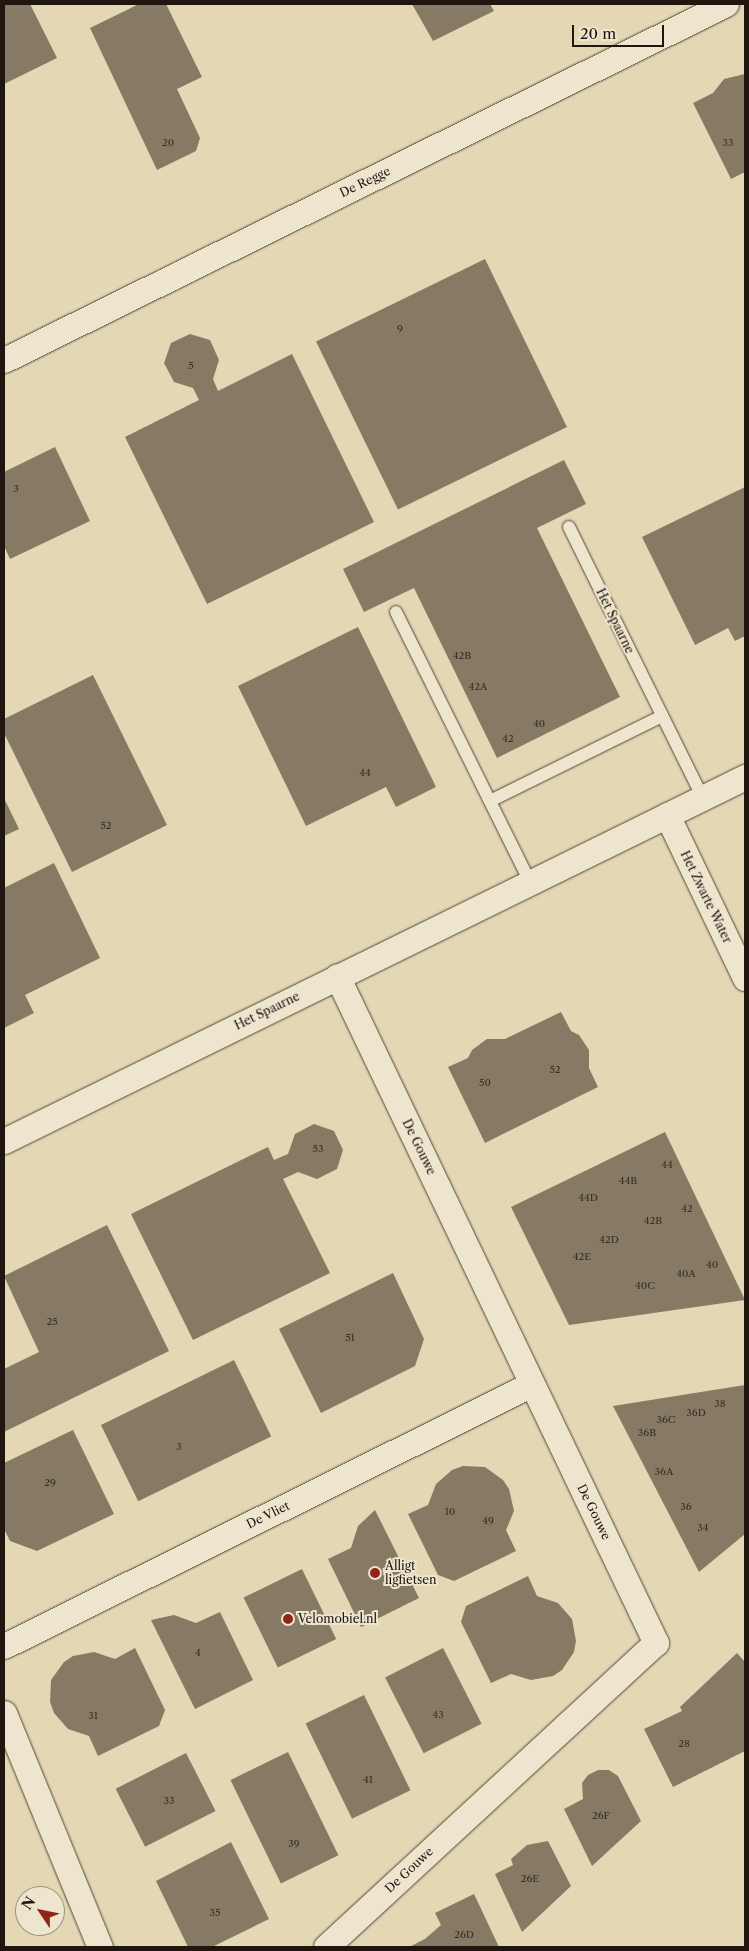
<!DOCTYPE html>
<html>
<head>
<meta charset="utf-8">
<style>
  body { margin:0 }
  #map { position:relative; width:749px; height:1951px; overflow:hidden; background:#e4d7b3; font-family:"Libre Caslon Text",serif }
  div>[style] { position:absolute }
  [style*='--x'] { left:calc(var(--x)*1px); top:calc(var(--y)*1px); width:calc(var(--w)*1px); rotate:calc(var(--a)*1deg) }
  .building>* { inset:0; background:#867a65; transform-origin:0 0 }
  .roads { filter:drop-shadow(0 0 1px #524639) drop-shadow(0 0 1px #524639) }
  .service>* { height:12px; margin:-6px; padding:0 6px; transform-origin:6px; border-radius:6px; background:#ede5ce }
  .minor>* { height:25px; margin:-12.5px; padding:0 12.5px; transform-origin:12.5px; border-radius:12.5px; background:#ede5ce }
  .dots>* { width:14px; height:14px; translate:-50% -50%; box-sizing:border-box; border:2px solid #ede5ce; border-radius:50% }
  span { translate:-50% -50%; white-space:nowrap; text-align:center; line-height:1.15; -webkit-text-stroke:4px #ede5ce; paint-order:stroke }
  .number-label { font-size:10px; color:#3a2e25 }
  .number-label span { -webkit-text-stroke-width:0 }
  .street-label { font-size:12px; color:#211510 }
  .poi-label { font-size:12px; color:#211510 }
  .left { translate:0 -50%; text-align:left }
  .frame { position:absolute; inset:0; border:5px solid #211510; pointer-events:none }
  .north { position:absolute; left:15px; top:1886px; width:50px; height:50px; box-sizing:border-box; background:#ede5ce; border:1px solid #9b9282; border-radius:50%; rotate:304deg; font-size:14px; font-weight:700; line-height:20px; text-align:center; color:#211510 }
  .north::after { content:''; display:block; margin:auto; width:18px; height:22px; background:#8f2418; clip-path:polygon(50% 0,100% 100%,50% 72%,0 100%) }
  .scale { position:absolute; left:572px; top:25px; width:92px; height:22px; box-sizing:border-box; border:2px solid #211510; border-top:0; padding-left:6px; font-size:15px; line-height:18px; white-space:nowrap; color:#211510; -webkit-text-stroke:4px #ede5ce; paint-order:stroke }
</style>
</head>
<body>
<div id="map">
  <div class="building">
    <div style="clip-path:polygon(4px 4px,30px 4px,57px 58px,4px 84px)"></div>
    <div style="clip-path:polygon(139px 4px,166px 4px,202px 77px,177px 89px,200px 138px,196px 151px,157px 170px,90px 28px)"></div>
    <div style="clip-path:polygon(412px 4px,490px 4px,494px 11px,433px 41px)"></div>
    <div style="clip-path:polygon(745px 74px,745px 172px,731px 179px,693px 103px,713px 93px,724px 79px)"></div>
    <div style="left:485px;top:259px;width:187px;height:188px;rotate:64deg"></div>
    <div style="clip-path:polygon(190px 334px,210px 340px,219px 360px,213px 379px,218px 391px,292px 354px,374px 522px,207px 604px,125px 437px,199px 400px,193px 388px,174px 382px,164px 363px,171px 343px)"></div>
    <div style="clip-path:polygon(55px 447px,90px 521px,10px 559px,4px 546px,4px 472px)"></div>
    <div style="clip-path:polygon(564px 460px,586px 504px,537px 528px,620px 697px,497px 758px,414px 588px,364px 612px,343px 569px)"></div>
    <div style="clip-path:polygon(745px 487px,745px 636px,735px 641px,728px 628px,695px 645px,642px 537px)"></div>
    <div style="clip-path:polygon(358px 627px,436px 787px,396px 807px,386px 787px,306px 826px,238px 686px)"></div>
    <div style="clip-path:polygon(93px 675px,167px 825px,72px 872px,4px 733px,4px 719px)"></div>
    <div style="clip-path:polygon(4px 798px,19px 829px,4px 836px)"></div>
    <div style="clip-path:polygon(54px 863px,100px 958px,25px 995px,34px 1013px,4px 1028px,4px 888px)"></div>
    <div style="clip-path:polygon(561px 1012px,571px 1031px,579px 1035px,589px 1050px,589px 1068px,598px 1087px,485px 1143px,448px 1067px,468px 1058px,472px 1050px,487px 1039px,505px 1039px)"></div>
    <div style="clip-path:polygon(314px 1124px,334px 1131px,343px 1150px,337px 1169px,317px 1179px,298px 1172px,283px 1179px,330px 1273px,193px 1340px,131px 1214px,268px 1147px,274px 1160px,288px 1154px,295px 1134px)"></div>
    <div style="clip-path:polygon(665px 1132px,745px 1300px,569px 1325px,511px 1207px)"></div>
    <div style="clip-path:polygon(107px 1225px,169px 1351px,4px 1432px,4px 1369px,39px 1352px,4px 1276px)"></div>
    <div style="clip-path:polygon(393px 1273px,424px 1339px,415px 1366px,321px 1413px,279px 1329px)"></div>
    <div style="left:234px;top:1360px;width:85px;height:148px;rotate:64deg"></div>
    <div style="clip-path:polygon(745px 1385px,745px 1534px,699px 1572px,613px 1406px)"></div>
    <div style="clip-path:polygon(73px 1430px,114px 1514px,37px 1551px,10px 1541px,4px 1529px,4px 1463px)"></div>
    <div style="clip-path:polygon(463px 1466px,485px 1467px,503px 1480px,509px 1489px,514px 1511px,506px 1530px,516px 1551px,454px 1581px,438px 1575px,408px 1514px,428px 1505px,436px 1484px,452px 1470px)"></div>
    <div style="clip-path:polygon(375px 1510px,419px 1598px,361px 1627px,328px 1559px,351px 1548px,358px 1526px)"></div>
    <div style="left:302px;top:1569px;width:78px;height:65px;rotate:64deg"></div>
    <div style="clip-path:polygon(528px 1576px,537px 1596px,558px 1603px,572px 1619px,576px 1641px,574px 1652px,562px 1670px,553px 1676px,531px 1680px,511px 1674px,491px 1683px,461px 1622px,466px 1606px)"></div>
    <div style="clip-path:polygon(220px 1612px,253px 1680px,195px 1709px,151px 1620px,174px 1615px,196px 1623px)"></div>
    <div style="clip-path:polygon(135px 1648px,165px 1710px,159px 1726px,98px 1756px,89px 1736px,68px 1729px,54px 1713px,50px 1702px,51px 1680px,64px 1662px,73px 1656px,94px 1652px,115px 1659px)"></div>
    <div style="left:443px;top:1648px;width:85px;height:65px;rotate:63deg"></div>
    <div style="clip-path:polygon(737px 1653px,745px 1662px,745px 1751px,673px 1787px,644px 1729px,682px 1711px,680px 1707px)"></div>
    <div style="left:364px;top:1695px;width:106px;height:65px;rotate:64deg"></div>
    <div style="left:288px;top:1752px;width:115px;height:64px;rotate:64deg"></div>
    <div style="left:186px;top:1753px;width:65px;height:79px;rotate:63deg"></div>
    <div style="clip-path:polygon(598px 1770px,609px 1770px,618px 1776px,641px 1821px,592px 1866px,564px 1809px,583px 1799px,582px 1783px,588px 1775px)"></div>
    <div style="clip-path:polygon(548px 1841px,571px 1886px,522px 1932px,495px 1874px,513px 1865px,511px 1859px,527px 1845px)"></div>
    <div style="clip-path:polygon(231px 1842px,269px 1919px,212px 1947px,188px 1947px,156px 1881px)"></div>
    <div style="clip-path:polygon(474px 1894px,499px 1947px,409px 1947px,425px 1939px,441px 1925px,435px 1913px)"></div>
  </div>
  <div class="roads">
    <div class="service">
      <div style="--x:569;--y:527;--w:302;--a:63.7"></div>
      <div style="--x:396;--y:612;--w:301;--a:63.6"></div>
      <div style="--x:490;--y:801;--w:192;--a:-26.3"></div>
    </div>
    <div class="minor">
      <div style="--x:4;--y:360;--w:805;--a:-26.25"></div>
      <div style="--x:667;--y:815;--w:181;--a:64.4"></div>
      <div style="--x:4;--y:1141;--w:826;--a:-26.16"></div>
      <div style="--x:4;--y:1646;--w:589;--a:-26.39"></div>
      <div style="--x:4;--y:1713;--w:253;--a:67.7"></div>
      <div style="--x:326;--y:1947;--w:449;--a:-42.7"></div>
      <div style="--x:656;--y:1643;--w:739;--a:-115.56"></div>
    </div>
  </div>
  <div class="dots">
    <div style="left:375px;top:1573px;background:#8f2418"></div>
    <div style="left:288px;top:1619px;background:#8f2418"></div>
  </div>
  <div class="number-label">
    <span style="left:168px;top:143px">20</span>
    <span style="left:728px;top:143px">33</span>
    <span style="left:400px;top:329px">9</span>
    <span style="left:191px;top:366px">5</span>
    <span style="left:16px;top:489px">3</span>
    <span style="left:462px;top:656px">42B</span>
    <span style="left:478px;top:687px">42A</span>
    <span style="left:539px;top:724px">40</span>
    <span style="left:508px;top:739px">42</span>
    <span style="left:365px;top:773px">44</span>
    <span style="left:106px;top:826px">52</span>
    <span style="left:555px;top:1070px">52</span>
    <span style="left:485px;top:1083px">50</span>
    <span style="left:318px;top:1149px">53</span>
    <span style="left:667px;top:1165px">44</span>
    <span style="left:628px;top:1181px">44B</span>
    <span style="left:588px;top:1198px">44D</span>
    <span style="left:687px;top:1209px">42</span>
    <span style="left:653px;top:1221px">42B</span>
    <span style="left:609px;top:1240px">42D</span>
    <span style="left:582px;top:1257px">42E</span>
    <span style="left:712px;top:1265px">40</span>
    <span style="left:686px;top:1274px">40A</span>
    <span style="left:645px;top:1286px">40C</span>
    <span style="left:52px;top:1322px">25</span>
    <span style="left:350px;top:1338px">51</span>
    <span style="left:720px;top:1404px">38</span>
    <span style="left:696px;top:1413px">36D</span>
    <span style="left:666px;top:1420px">36C</span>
    <span style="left:647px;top:1433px">36B</span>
    <span style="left:179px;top:1447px">3</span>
    <span style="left:664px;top:1472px">36A</span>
    <span style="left:50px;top:1483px">29</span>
    <span style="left:686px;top:1507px">36</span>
    <span style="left:450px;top:1512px">10</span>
    <span style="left:488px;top:1521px">49</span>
    <span style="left:703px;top:1528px">34</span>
    <span style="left:198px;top:1653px">4</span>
    <span style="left:438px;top:1715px">43</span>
    <span style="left:93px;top:1716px">31</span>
    <span style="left:684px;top:1744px">28</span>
    <span style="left:368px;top:1780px">41</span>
    <span style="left:169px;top:1801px">33</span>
    <span style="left:601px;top:1816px">26F</span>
    <span style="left:294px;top:1844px">39</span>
    <span style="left:530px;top:1879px">26E</span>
    <span style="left:215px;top:1913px">35</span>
    <span style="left:464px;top:1935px">26D</span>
  </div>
  <div class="street-label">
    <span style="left:365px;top:182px;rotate:-26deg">De Regge</span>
    <span style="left:615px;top:621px;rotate:64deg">Het Spaarne</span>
    <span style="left:706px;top:897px;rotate:64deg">Het Zwarte Water</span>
    <span style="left:267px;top:1011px;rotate:-26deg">Het Spaarne</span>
    <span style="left:419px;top:1147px;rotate:64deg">De Gouwe</span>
    <span style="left:594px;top:1512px;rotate:64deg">De Gouwe</span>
    <span style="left:268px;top:1515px;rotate:-26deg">De Vliet</span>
    <span style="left:409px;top:1870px;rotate:-43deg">De Gouwe</span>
  </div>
  <div class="poi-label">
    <span class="left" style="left:385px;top:1573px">Alligt<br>ligfietsen</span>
    <span class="left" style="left:298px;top:1619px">Velomobiel.nl</span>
  </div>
  <div class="frame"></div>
  <div class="north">N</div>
  <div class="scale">20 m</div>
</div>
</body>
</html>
